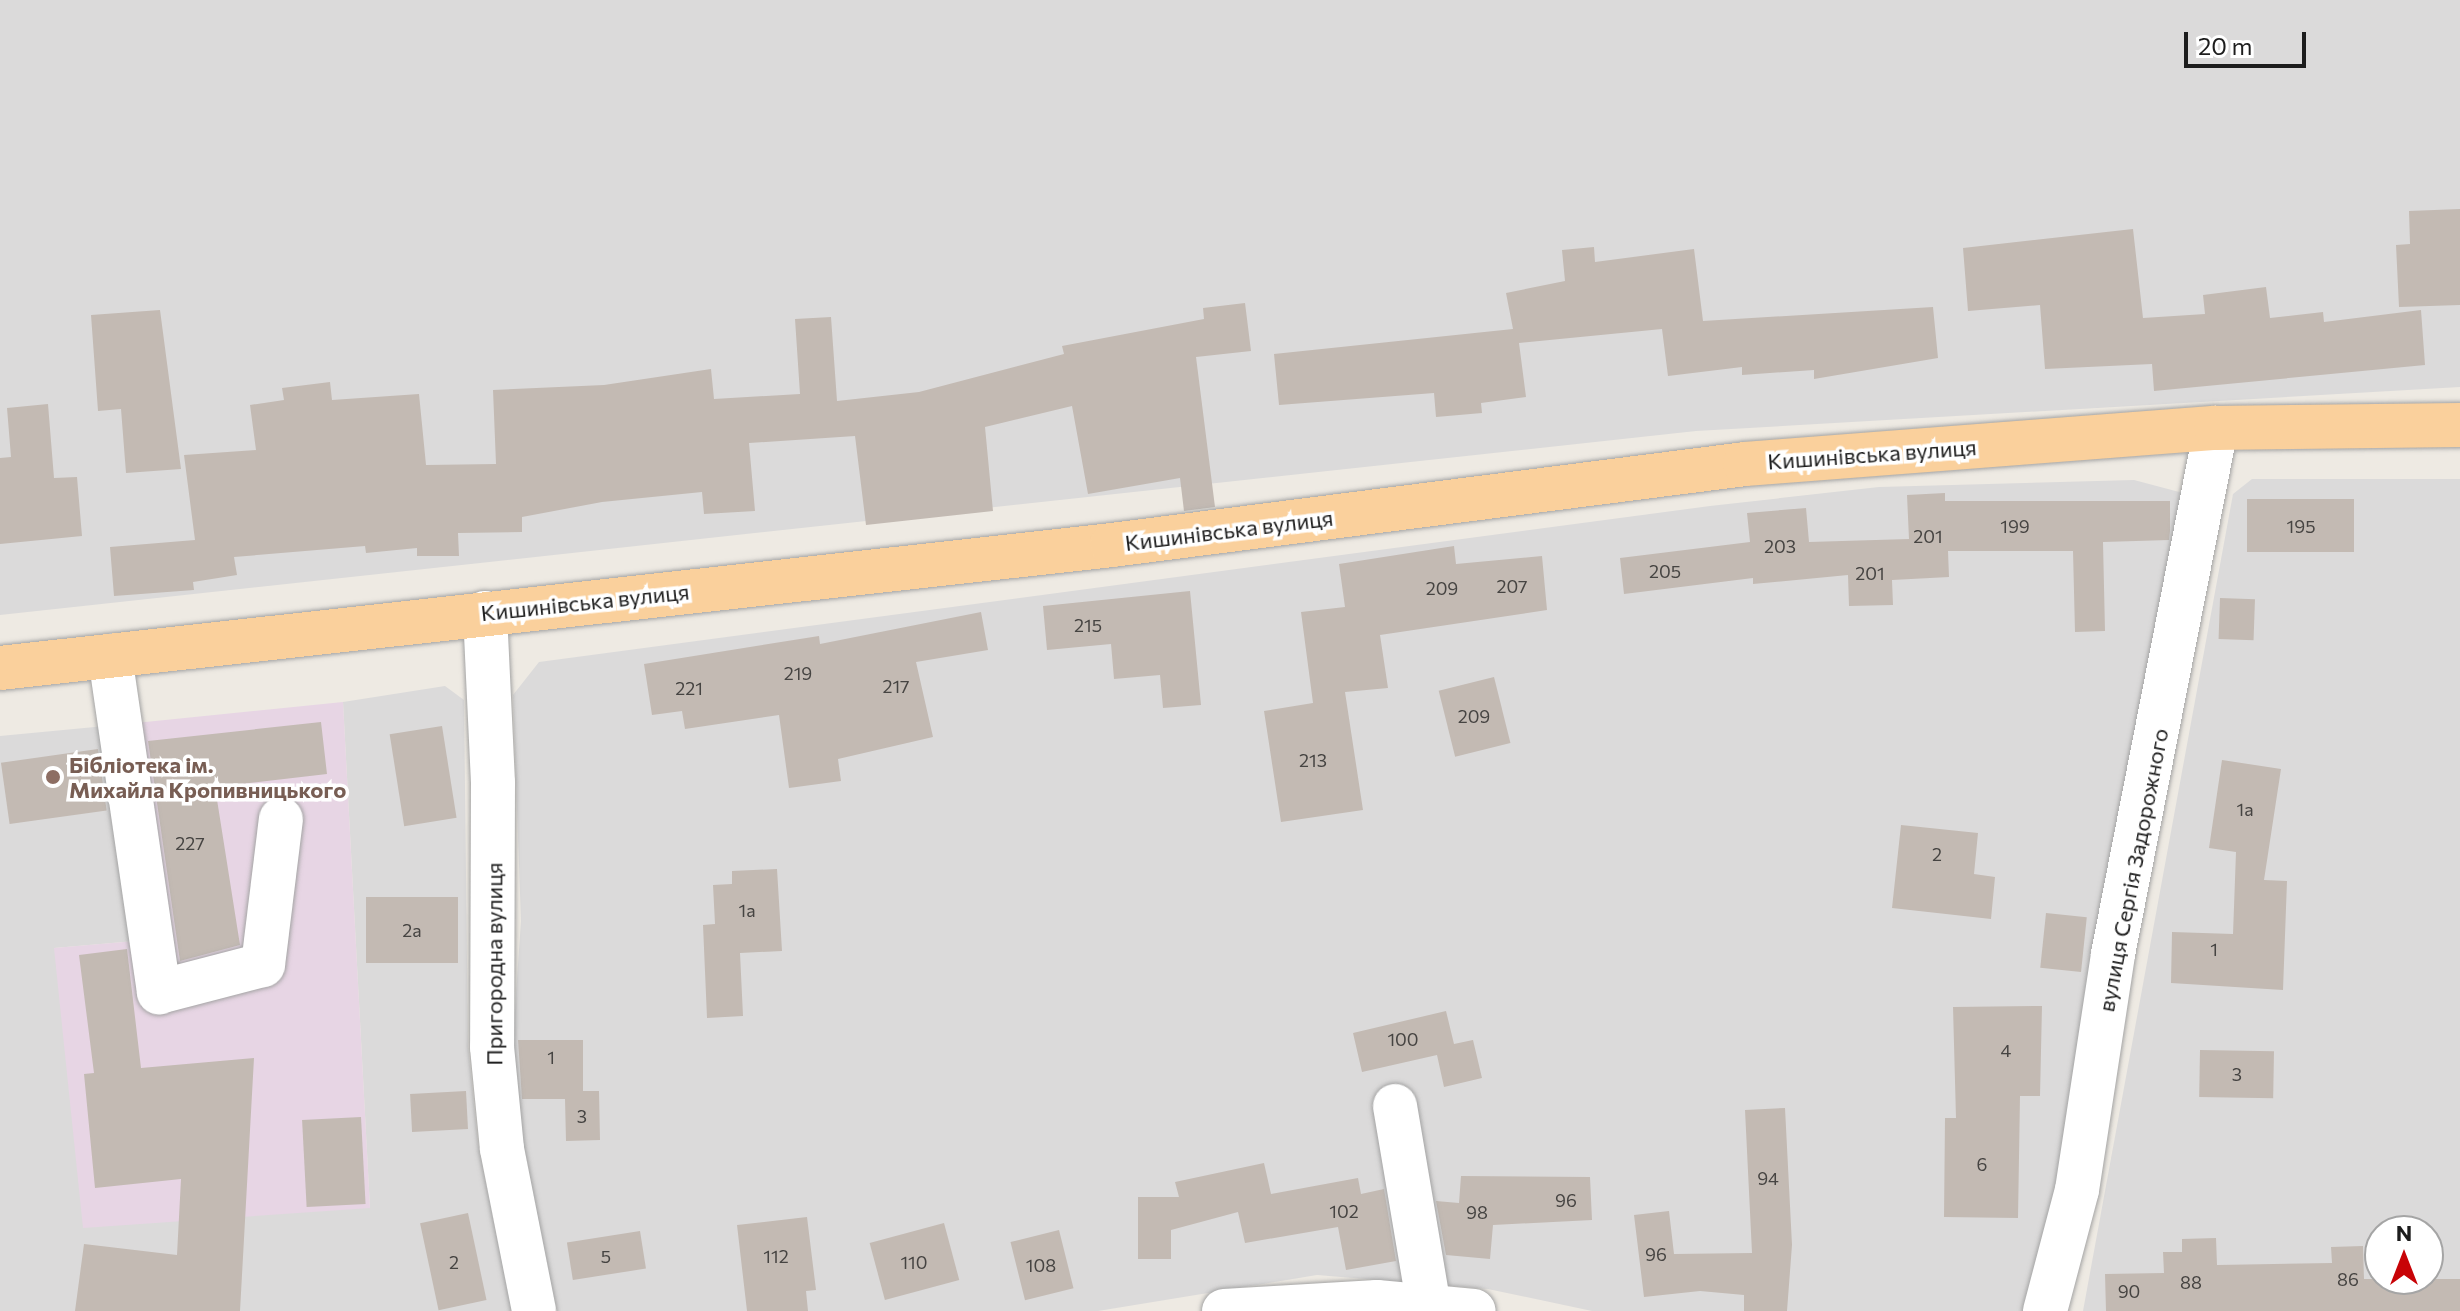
<!DOCTYPE html>
<html>
<head>
<meta charset="utf-8">
<style>
  body { margin:0 }
  #map { position:relative; width:2460px; height:1311px; overflow:hidden; background:#eeeae3; font-family:Commissioner,sans-serif }
  div>[style] { position:absolute }
  [style*='--x'] { left:calc(var(--x)*1px); top:calc(var(--y)*1px); width:calc(var(--w)*1px); rotate:calc(var(--a)*1deg) }
  .residential>* { inset:0; background:#dbdada }
  .industrial>* { inset:0; background:#e7d5e4 }
  .building>* { inset:0; background:#c3bab3; transform-origin:0 0 }
  .roads { filter:drop-shadow(0 0 2px #a4a4a4) drop-shadow(0 0 2px #a4a4a4) }
  .minor>* { height:44px; margin:-22px; padding:0 22px; transform-origin:22px; border-radius:22px; background:#fff }
  .major>* { height:44px; margin:-22px; padding:0 22px; transform-origin:22px; border-radius:22px; background:#fad09c }
  .dots>* { width:22px; height:22px; translate:-50% -50%; box-sizing:border-box; border:4px solid #fff; border-radius:50% }
  span { translate:-50% -50%; white-space:nowrap; text-align:center; line-height:1.15; -webkit-text-stroke:7px #fff; paint-order:stroke }
  .number-label { font-size:18px; color:#464442 }
  .number-label span { -webkit-text-stroke-width:0 }
  .street-label { font-size:22px; color:#1d1d1d }
  .education-label { font-size:22px; color:#785e54; font-weight:700 }
  .left { translate:0 -50%; text-align:left }
  .north { position:absolute; left:2364px; top:1215px; width:80px; height:80px; box-sizing:border-box; background:#fff; border:2px solid #a5a5a5; border-radius:50%; rotate:0deg; font-size:22px; font-weight:700; line-height:32px; text-align:center; color:#1d1d1d }
  .north::after { content:''; display:block; margin:auto; width:28px; height:36px; background:#c80307; clip-path:polygon(50% 0,100% 100%,50% 72%,0 100%) }
  .scale { position:absolute; left:2184px; top:32px; width:122px; height:36px; box-sizing:border-box; border:4px solid #1d1d1d; border-top:0; padding-left:10px; font-size:24px; line-height:28px; white-space:nowrap; color:#1d1d1d; -webkit-text-stroke:6px #fff; paint-order:stroke }
</style>
</head>
<body>
<div id="map">
  <div class="residential">
    <div style="clip-path:polygon(0 0,2460px 0,2460px 387px,1696px 431px,0 615px)"></div>
    <div style="clip-path:polygon(evenodd,2252px 479px,2460px 479px,2460px 1311px,2083px 1311px,2233px 494px,2252px 479px,2380px 1231px,2428px 1231px,2428px 1279px,2380px 1279px,2380px 1231px)"></div>
    <div style="clip-path:polygon(2134px 480px,2183px 493px,2032px 1311px,1592px 1311px,1488px 1289px,1317px 1275px,1098px 1311px,557px 1311px,515px 1136px,511px 1066px,521px 921px,513px 695px,539px 662px,1710px 506px,1879px 487px)"></div>
    <div style="clip-path:polygon(445px 686px,464px 700px,468px 1047px,478px 1144px,512px 1311px,0 1311px,0 736px,116px 725px,135px 941px,54px 948px,370px 1208px,343px 702px)"></div>
  </div>
  <div class="industrial">
    <div style="clip-path:polygon(343px 702px,370px 1208px,83px 1228px,54px 948px,135px 941px,116px 725px)"></div>
  </div>
  <div class="building">
    <div style="clip-path:polygon(2460px 209px,2460px 305px,2399px 307px,2396px 245px,2410px 244px,2409px 211px)"></div>
    <div style="clip-path:polygon(2133px 229px,2143px 318px,2205px 314px,2203px 295px,2266px 287px,2270px 318px,2323px 312px,2324px 322px,2421px 310px,2425px 365px,2154px 391px,2152px 364px,2045px 369px,2040px 305px,1968px 311px,1963px 248px)"></div>
    <div style="clip-path:polygon(1594px 247px,1595px 262px,1694px 249px,1703px 321px,1933px 307px,1938px 358px,1814px 379px,1814px 370px,1742px 375px,1742px 367px,1668px 376px,1662px 329px,1519px 343px,1526px 397px,1481px 403px,1482px 413px,1436px 417px,1434px 393px,1279px 405px,1274px 354px,1513px 329px,1506px 293px,1565px 281px,1562px 250px)"></div>
    <div style="clip-path:polygon(1245px 303px,1251px 351px,1196px 357px,1215px 507px,1184px 511px,1180px 478px,1088px 494px,1072px 406px,985px 427px,993px 511px,866px 525px,855px 436px,749px 443px,755px 511px,704px 514px,702px 492px,602px 502px,522px 517px,522px 532px,458px 533px,459px 556px,417px 556px,417px 548px,366px 553px,365px 546px,234px 557px,237px 575px,193px 582px,194px 590px,114px 596px,110px 547px,195px 540px,184px 455px,256px 450px,250px 405px,284px 400px,282px 388px,330px 382px,332px 400px,419px 394px,426px 465px,496px 464px,493px 390px,604px 385px,711px 369px,714px 399px,800px 394px,795px 319px,831px 317px,837px 401px,919px 392px,1064px 354px,1062px 346px,1204px 319px,1203px 308px)"></div>
    <div style="clip-path:polygon(160px 310px,181px 469px,126px 473px,121px 409px,98px 411px,91px 315px)"></div>
    <div style="clip-path:polygon(48px 404px,54px 478px,77px 477px,82px 536px,0 544px,0 458px,11px 457px,7px 408px)"></div>
    <div style="clip-path:polygon(1945px 493px,1945px 501px,2170px 501px,2170px 531px,2169px 540px,2103px 542px,2105px 631px,2075px 632px,2073px 551px,1948px 551px,1949px 577px,1892px 580px,1893px 605px,1849px 606px,1848px 575px,1753px 584px,1753px 578px,1624px 594px,1620px 558px,1750px 542px,1747px 513px,1806px 508px,1809px 542px,1909px 539px,1907px 495px)"></div>
    <div style="left:2354px;top:499px;width:53px;height:107px;rotate:90deg"></div>
    <div style="clip-path:polygon(1454px 546px,1456px 564px,1542px 556px,1547px 610px,1380px 635px,1388px 688px,1345px 692px,1363px 810px,1281px 822px,1264px 711px,1313px 703px,1301px 612px,1345px 607px,1339px 564px)"></div>
    <div style="clip-path:polygon(1190px 591px,1201px 705px,1163px 708px,1160px 675px,1114px 679px,1111px 644px,1047px 650px,1043px 606px)"></div>
    <div style="left:2220px;top:598px;width:35px;height:41px;rotate:2deg"></div>
    <div style="clip-path:polygon(981px 612px,988px 650px,916px 662px,933px 737px,838px 759px,841px 781px,789px 788px,779px 715px,685px 729px,682px 711px,652px 715px,644px 664px,819px 636px,820px 644px)"></div>
    <div style="left:1494px;top:677px;width:68px;height:57px;rotate:76deg"></div>
    <div style="clip-path:polygon(321px 722px,327px 774px,215px 787px,240px 945px,180px 961px,148px 741px)"></div>
    <div style="left:442px;top:726px;width:93px;height:53px;rotate:81deg"></div>
    <div style="left:98px;top:749px;width:62px;height:98px;rotate:82deg"></div>
    <div style="clip-path:polygon(2222px 760px,2281px 769px,2264px 880px,2287px 881px,2283px 990px,2171px 983px,2172px 932px,2233px 934px,2236px 852px,2209px 848px)"></div>
    <div style="clip-path:polygon(1901px 825px,1978px 833px,1974px 874px,1995px 877px,1991px 919px,1892px 908px)"></div>
    <div style="clip-path:polygon(777px 869px,782px 951px,740px 953px,743px 1016px,707px 1018px,703px 925px,715px 924px,713px 885px,732px 884px,732px 871px)"></div>
    <div style="left:366px;top:897px;width:92px;height:66px"></div>
    <div style="left:2046px;top:913px;width:41px;height:55px;rotate:6deg"></div>
    <div style="clip-path:polygon(127px 949px,141px 1068px,254px 1058px,240px 1311px,75px 1311px,84px 1244px,177px 1255px,181px 1179px,95px 1188px,84px 1074px,94px 1073px,79px 955px)"></div>
    <div style="clip-path:polygon(2042px 1006px,2040px 1096px,2020px 1096px,2018px 1218px,1944px 1217px,1945px 1118px,1956px 1118px,1953px 1007px)"></div>
    <div style="clip-path:polygon(1446px 1011px,1454px 1044px,1473px 1040px,1482px 1078px,1444px 1087px,1437px 1055px,1362px 1072px,1353px 1033px)"></div>
    <div style="clip-path:polygon(518px 1040px,583px 1040px,583px 1091px,599px 1091px,600px 1140px,566px 1141px,565px 1099px,522px 1099px)"></div>
    <div style="left:2200px;top:1050px;width:74px;height:47px;rotate:1deg"></div>
    <div style="left:466px;top:1091px;width:38px;height:56px;rotate:87deg"></div>
    <div style="clip-path:polygon(1785px 1108px,1792px 1245px,1787px 1311px,1744px 1311px,1744px 1295px,1700px 1291px,1644px 1297px,1634px 1215px,1669px 1211px,1674px 1254px,1752px 1253px,1745px 1110px)"></div>
    <div style="left:361px;top:1117px;width:87px;height:59px;rotate:87deg"></div>
    <div style="clip-path:polygon(1264px 1163px,1271px 1194px,1358px 1178px,1361px 1194px,1384px 1189px,1396px 1261px,1346px 1270px,1338px 1227px,1245px 1243px,1238px 1212px,1171px 1230px,1171px 1259px,1138px 1259px,1138px 1197px,1179px 1197px,1175px 1182px)"></div>
    <div style="clip-path:polygon(1461px 1176px,1590px 1177px,1592px 1220px,1493px 1225px,1490px 1259px,1446px 1255px,1436px 1201px,1459px 1203px)"></div>
    <div style="left:468px;top:1213px;width:89px;height:49px;rotate:78deg"></div>
    <div style="clip-path:polygon(807px 1217px,816px 1290px,806px 1291px,808px 1311px,747px 1311px,737px 1225px)"></div>
    <div style="left:944px;top:1223px;width:59px;height:77px;rotate:75deg"></div>
    <div style="left:1059px;top:1230px;width:60px;height:50px;rotate:76deg"></div>
    <div style="left:640px;top:1231px;width:38px;height:74px;rotate:81deg"></div>
    <div style="clip-path:polygon(2216px 1238px,2217px 1265px,2332px 1263px,2331px 1247px,2363px 1246px,2364px 1279px,2460px 1279px,2460px 1311px,2106px 1311px,2105px 1274px,2164px 1273px,2163px 1252px,2182px 1252px,2182px 1239px)"></div>
  </div>
  <div class="roads">
    <div class="minor">
      <div style="--x:485;--y:613;--w:170;--a:87.3"></div>
      <div style="--x:493;--y:783;--w:264;--a:90.2"></div>
      <div style="--x:492;--y:1047;--w:102;--a:84.4"></div>
      <div style="--x:502;--y:1149;--w:165;--a:78.8"></div>
      <div style="--x:110;--y:656;--w:340;--a:81.7"></div>
      <div style="--x:159;--y:992;--w:107;--a:-14.6"></div>
      <div style="--x:263;--y:965;--w:147;--a:-83"></div>
      <div style="--x:1395;--y:1106;--w:204;--a:80.4"></div>
      <div style="--x:1224;--y:1311;--w:153;--a:-3.4"></div>
      <div style="--x:1377;--y:1302;--w:97;--a:5.3"></div>
      <div style="--x:2045;--y:1311;--w:125;--a:-75.2"></div>
      <div style="--x:2077;--y:1190;--w:239;--a:-81.3"></div>
      <div style="--x:2113;--y:954;--w:536;--a:-78.92"></div>
    </div>
    <div class="major">
      <div style="--x:0;--y:668;--w:1119;--a:-6.31"></div>
      <div style="--x:1112;--y:545;--w:638;--a:-7.29"></div>
      <div style="--x:1745;--y:464;--w:472;--a:-4.4"></div>
      <div style="--x:2216;--y:428;--w:244;--a:-0.7"></div>
    </div>
  </div>
  <div class="dots">
    <div style="left:53px;top:777px;background:#8d6e63"></div>
  </div>
  <div class="number-label">
    <span style="left:2015px;top:526px">199</span>
    <span style="left:2301px;top:526px">195</span>
    <span style="left:1928px;top:536px">201</span>
    <span style="left:1780px;top:546px">203</span>
    <span style="left:1665px;top:571px">205</span>
    <span style="left:1870px;top:573px">201</span>
    <span style="left:1512px;top:586px">207</span>
    <span style="left:1442px;top:588px">209</span>
    <span style="left:1088px;top:625px">215</span>
    <span style="left:798px;top:673px">219</span>
    <span style="left:896px;top:686px">217</span>
    <span style="left:689px;top:688px">221</span>
    <span style="left:1474px;top:716px">209</span>
    <span style="left:1313px;top:760px">213</span>
    <span style="left:2245px;top:809px">1а</span>
    <span style="left:190px;top:843px">227</span>
    <span style="left:1937px;top:854px">2</span>
    <span style="left:747px;top:910px">1а</span>
    <span style="left:412px;top:930px">2а</span>
    <span style="left:2214px;top:949px">1</span>
    <span style="left:1403px;top:1039px">100</span>
    <span style="left:2006px;top:1050px">4</span>
    <span style="left:551px;top:1057px">1</span>
    <span style="left:2237px;top:1074px">3</span>
    <span style="left:582px;top:1116px">3</span>
    <span style="left:1982px;top:1164px">6</span>
    <span style="left:1768px;top:1178px">94</span>
    <span style="left:1566px;top:1200px">96</span>
    <span style="left:1344px;top:1211px">102</span>
    <span style="left:1477px;top:1212px">98</span>
    <span style="left:1656px;top:1254px">96</span>
    <span style="left:606px;top:1256px">5</span>
    <span style="left:776px;top:1256px">112</span>
    <span style="left:454px;top:1262px">2</span>
    <span style="left:914px;top:1262px">110</span>
    <span style="left:1041px;top:1265px">108</span>
    <span style="left:2348px;top:1279px">86</span>
    <span style="left:2191px;top:1282px">88</span>
    <span style="left:2129px;top:1291px">90</span>
  </div>
  <div class="street-label">
    <span style="left:1872px;top:454px;rotate:-4deg">Кишинівська вулиця</span>
    <span style="left:1229px;top:530px;rotate:-7deg">Кишинівська вулиця</span>
    <span style="left:585px;top:602px;rotate:-6deg">Кишинівська вулиця</span>
    <span style="left:2133px;top:870px;rotate:-79deg">вулиця Сергія Задорожного</span>
    <span style="left:494px;top:964px;rotate:-90deg">Пригородна вулиця</span>
  </div>
  <div class="education-label">
    <span class="left" style="left:69px;top:777px">Бібліотека ім.<br>Михайла Кропивницького</span>
  </div>
  <div class="north">N</div>
  <div class="scale">20 m</div>
</div>
</body>
</html>
